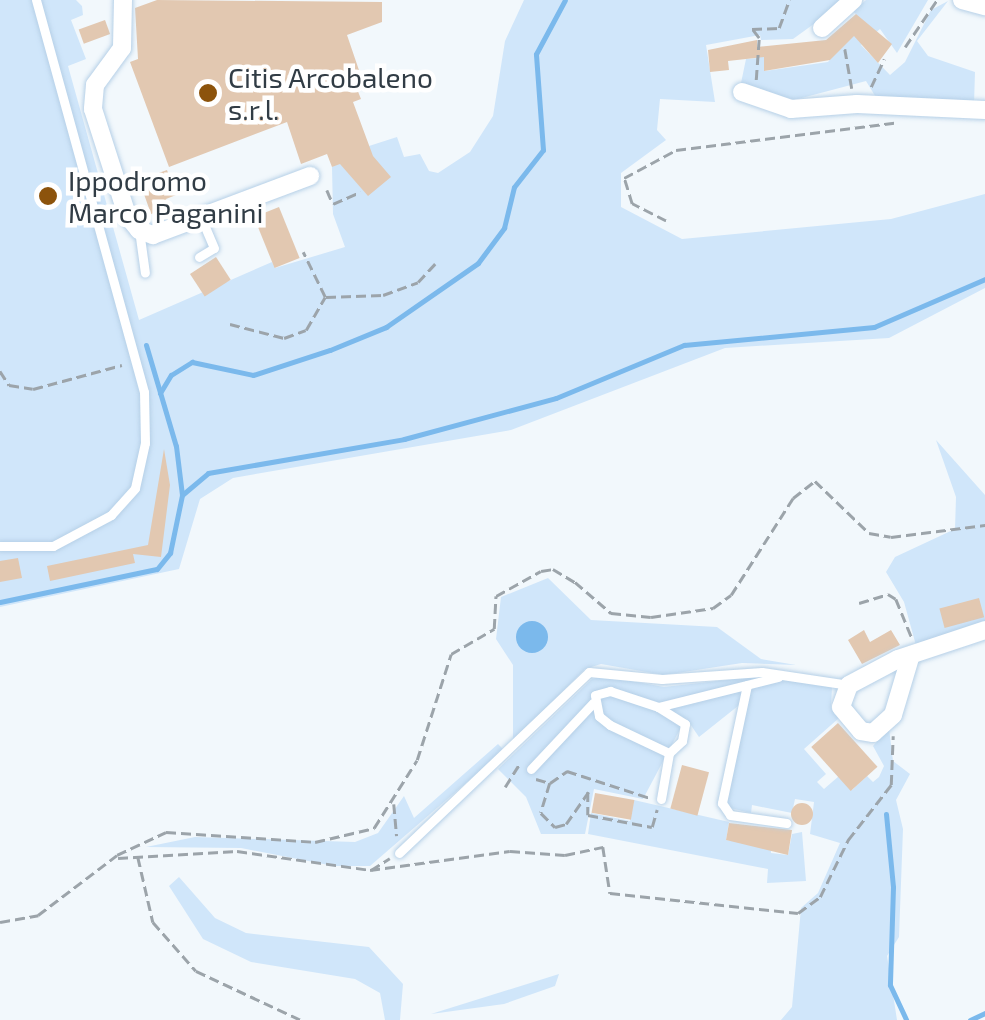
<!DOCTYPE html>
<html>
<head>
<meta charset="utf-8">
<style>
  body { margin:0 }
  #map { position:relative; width:985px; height:1020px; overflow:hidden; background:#f2f8fc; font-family:"Exo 2",sans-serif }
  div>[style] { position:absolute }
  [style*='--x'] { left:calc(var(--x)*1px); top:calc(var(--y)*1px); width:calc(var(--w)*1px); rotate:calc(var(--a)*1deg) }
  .green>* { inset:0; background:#d0e6fa }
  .water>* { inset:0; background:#7bb9ec }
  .round { border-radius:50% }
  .stream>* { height:5px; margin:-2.5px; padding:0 2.5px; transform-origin:2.5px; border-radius:2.5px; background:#7bb9ec }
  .building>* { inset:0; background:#e2c8b1; transform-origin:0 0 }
  .path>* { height:2.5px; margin-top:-1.25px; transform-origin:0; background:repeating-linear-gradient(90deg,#9ca4aa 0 10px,transparent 0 15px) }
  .roads { filter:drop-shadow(0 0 2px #b6d0e7) drop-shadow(0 0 2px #b6d0e7) }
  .service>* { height:9px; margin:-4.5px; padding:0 4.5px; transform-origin:4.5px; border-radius:4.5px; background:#fff }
  .minor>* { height:18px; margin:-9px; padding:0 9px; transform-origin:9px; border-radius:9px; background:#fff }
  .dots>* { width:28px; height:28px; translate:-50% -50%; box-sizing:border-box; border:5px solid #fff; border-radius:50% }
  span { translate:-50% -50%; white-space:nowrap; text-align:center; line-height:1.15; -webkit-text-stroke:9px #fff; paint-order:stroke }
  .poi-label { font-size:28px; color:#313c45 }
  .left { translate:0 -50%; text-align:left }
</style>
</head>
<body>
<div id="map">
  <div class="green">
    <div style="clip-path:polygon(0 0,76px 0,82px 6px,83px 15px,71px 20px,86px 59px,68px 66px,139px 320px,272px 262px,275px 268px,345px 247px,333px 214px,332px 167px,369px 146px,397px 137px,404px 157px,420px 154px,429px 171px,438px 173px,470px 152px,493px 116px,505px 41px,524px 0,847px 0,793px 39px,761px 40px,760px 35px,706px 45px,715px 102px,660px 99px,657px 130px,666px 140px,621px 173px,621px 207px,682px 239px,891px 219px,985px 194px,985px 288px,889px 338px,725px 348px,511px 430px,233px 478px,200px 499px,179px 569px,0 607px)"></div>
    <div style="clip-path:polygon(866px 0,928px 0,897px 53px,880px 29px,861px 45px,890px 75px,905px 62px,931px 10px,948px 1px,917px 41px,928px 56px,975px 72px,974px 104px,877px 99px,866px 81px,794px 100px,741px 83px,746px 59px,758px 58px,764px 47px,765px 71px,828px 62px,862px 21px,853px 11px)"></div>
    <div style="clip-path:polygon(936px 440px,985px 495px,985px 622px,917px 649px,904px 602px,886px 572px,895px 557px,955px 529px,956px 497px)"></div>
    <div style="clip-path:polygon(548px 578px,591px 620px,717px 627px,761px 659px,796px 665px,742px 663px,664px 675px,601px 664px,585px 669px,513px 741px,513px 665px,496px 639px,501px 597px)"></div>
    <div style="clip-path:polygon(604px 676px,664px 687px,762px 676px,832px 687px,831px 708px,839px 718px,804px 749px,826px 774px,817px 782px,824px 789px,839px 776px,852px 790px,867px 776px,873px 782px,879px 777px,884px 766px,873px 746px,889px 728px,893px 761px,910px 774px,896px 800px,903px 829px,899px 937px,887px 956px,897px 1020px,781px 1020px,792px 1007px,801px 908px,818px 893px,840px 843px,810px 834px,814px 802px,795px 799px,792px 813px,752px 805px,751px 813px,730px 808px,726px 802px,745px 709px,738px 706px,699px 737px,686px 718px,643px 799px,594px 789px,585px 834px,541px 834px,526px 797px,498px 769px,592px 679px)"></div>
    <div style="clip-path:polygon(498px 744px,504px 750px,370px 866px,334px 866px,241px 848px,146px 847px,195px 837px,355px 842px,378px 833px,404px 796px,414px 818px)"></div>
    <div style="clip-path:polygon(634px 800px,729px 822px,726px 840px,771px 847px,771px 853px,788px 855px,792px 834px,802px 832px,806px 881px,767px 883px,768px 869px,588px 834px,591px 813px,630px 821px)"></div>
    <div style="clip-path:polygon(179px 877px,215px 918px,246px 933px,369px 947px,403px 984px,400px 1020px,385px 1020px,380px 993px,355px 979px,251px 962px,203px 939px,169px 886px)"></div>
    <div style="clip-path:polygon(559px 974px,555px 986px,504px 1004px,431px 1014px)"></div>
  </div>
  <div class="water">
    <div class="round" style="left:516px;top:621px;width:32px;height:32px"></div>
  </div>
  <div class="stream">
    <div style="--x:146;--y:345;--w:105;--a:73.5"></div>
    <div style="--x:176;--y:446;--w:49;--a:83"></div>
    <div style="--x:160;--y:393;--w:21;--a:-59"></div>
    <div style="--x:171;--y:375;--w:25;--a:-32"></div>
    <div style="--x:192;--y:362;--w:62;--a:12"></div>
    <div style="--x:253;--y:375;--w:81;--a:-18"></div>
    <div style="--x:330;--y:350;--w:61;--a:-22.3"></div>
    <div style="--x:386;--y:327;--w:112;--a:-34.8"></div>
    <div style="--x:478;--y:263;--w:44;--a:-53.4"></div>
    <div style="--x:504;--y:228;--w:42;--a:-76.3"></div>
    <div style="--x:514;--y:187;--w:47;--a:-51.9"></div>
    <div style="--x:543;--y:150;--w:96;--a:-94.2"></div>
    <div style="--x:536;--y:54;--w:61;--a:-61.8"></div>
    <div style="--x:0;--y:602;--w:160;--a:-11.9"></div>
    <div style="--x:157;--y:569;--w:21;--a:-51"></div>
    <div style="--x:170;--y:553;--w:59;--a:-78.3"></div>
    <div style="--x:182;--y:495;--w:34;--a:-40"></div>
    <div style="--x:208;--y:473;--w:199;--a:-9.8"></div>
    <div style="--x:404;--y:439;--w:157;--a:-15.1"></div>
    <div style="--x:556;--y:398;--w:139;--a:-22.5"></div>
    <div style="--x:684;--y:345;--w:191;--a:-5.4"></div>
    <div style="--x:874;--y:327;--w:121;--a:-23.4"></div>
    <div style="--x:886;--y:814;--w:73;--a:84.5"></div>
    <div style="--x:893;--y:887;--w:98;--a:91.8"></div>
    <div style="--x:890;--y:985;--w:38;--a:65"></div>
    <div style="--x:970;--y:1020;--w:17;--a:-25"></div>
  </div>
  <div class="building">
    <div style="clip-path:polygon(157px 0,382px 2px,382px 22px,347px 35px,363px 82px,355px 84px,361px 99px,353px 102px,373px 156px,391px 177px,368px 196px,340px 164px,332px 167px,327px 154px,301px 164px,287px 122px,169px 167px,130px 62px,138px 59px,135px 8px)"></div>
    <div style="clip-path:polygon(856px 14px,892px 44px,878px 63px,854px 36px,830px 60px,764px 71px,764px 57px,728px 61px,729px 70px,710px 72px,708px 50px,757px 40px,757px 47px,826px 40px)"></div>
    <div style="left:105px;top:20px;width:15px;height:28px;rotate:70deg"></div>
    <div style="clip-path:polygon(167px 170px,176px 195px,166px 199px,169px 208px,151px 214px,139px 180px)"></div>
    <div style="left:279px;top:207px;width:55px;height:27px;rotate:68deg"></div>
    <div style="left:216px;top:257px;width:27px;height:31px;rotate:57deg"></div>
    <div style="clip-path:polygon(164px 449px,170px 485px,161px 557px,133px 554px,135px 563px,50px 581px,47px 566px,148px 545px)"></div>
    <div style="clip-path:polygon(18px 558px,22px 578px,0 582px,0 561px)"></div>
    <div style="left:979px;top:598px;width:20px;height:41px;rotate:75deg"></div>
    <div style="clip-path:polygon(864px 630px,870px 642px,891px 630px,900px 645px,862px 664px,848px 640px)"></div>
    <div style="left:838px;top:723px;width:59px;height:36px;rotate:48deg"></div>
    <div style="left:682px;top:765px;width:28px;height:45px;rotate:15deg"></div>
    <div style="left:595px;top:793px;width:40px;height:20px;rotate:10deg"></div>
    <div class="round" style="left:791px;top:803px;width:22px;height:22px"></div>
    <div style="clip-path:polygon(729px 823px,792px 830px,788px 855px,726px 840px)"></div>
  </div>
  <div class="path">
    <div style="--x:905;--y:47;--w:57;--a:-55.8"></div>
    <div style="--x:845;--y:49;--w:40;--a:80"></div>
    <div style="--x:756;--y:80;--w:42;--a:-85.9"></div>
    <div style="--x:759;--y:38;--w:11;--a:-128"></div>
    <div style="--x:752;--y:29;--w:27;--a:-2"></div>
    <div style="--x:779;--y:28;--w:30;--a:-70"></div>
    <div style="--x:871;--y:87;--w:31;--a:-65"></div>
    <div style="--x:327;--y:190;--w:15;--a:67"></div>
    <div style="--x:333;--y:204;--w:30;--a:-24"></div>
    <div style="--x:666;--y:221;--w:38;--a:-153"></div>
    <div style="--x:632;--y:204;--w:27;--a:-107"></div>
    <div style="--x:624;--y:178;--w:59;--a:-28.3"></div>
    <div style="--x:676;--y:150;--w:220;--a:-7.1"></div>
    <div style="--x:326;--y:297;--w:57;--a:-2"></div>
    <div style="--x:383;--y:295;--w:37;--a:-20"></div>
    <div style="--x:418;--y:282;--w:25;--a:-47"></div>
    <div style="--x:230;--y:324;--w:56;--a:14.5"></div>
    <div style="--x:284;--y:338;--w:23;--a:-20"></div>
    <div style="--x:306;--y:330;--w:38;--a:-60"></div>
    <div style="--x:325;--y:297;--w:50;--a:-116.1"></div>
    <div style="--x:0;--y:371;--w:17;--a:57"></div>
    <div style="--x:9;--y:385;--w:24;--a:9"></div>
    <div style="--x:33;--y:389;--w:92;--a:-15.1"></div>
    <div style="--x:859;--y:603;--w:30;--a:-17"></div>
    <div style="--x:888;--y:594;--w:9;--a:32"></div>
    <div style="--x:896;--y:599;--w:42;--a:67.7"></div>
    <div style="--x:536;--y:779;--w:15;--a:16"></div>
    <div style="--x:550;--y:783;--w:31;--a:107"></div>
    <div style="--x:541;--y:813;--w:20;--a:45"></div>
    <div style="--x:555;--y:827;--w:11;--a:-15"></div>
    <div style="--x:566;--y:824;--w:39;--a:-55"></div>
    <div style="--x:588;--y:792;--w:23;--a:90"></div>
    <div style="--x:588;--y:815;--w:65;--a:10.6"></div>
    <div style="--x:652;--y:827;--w:18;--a:-74"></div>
    <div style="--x:550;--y:783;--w:21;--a:-35"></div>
    <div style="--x:567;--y:771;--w:87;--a:18"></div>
    <div style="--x:505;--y:787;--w:26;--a:-58"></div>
    <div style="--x:394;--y:804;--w:32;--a:85"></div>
    <div style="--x:138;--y:857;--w:67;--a:77"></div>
    <div style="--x:153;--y:922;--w:65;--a:48.7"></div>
    <div style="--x:196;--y:971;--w:116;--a:25"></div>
    <div style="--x:118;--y:858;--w:119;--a:-3.4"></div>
    <div style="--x:237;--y:851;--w:134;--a:8.1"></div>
    <div style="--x:370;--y:870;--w:141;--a:-7.7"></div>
    <div style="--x:510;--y:851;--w:55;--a:4.2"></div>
    <div style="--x:565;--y:855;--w:39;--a:-12"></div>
    <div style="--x:603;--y:847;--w:47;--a:81.3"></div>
    <div style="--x:610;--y:893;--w:189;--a:6.1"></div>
    <div style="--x:798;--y:913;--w:27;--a:-36"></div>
    <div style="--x:820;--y:897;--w:64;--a:-63.8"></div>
    <div style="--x:848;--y:840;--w:70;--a:-52"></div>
    <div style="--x:891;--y:785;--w:49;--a:-87.7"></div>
    <div style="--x:371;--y:870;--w:22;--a:-32"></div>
    <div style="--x:0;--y:922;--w:39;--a:-10"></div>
    <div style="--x:38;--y:915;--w:99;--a:-37.2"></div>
    <div style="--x:117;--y:855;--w:54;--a:-25.1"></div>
    <div style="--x:166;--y:832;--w:149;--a:3.8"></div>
    <div style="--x:315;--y:842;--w:61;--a:-13.3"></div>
    <div style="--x:374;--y:828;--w:80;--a:-57.7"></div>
    <div style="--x:417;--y:760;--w:111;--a:-72.2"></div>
    <div style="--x:451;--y:654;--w:50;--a:-30.2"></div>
    <div style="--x:494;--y:629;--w:33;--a:-87"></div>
    <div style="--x:496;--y:596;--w:51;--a:-29.1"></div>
    <div style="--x:541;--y:571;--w:12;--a:-9"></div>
    <div style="--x:553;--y:569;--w:26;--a:31"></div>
    <div style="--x:575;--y:582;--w:48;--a:40.7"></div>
    <div style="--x:611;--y:613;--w:40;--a:5.7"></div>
    <div style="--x:651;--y:617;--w:63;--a:-8.3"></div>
    <div style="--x:713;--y:608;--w:22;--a:-36"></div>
    <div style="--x:731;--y:595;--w:115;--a:-57.4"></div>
    <div style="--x:793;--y:498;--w:28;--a:-38"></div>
    <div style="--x:815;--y:481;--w:75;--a:43.9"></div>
    <div style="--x:869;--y:533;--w:22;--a:10"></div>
    <div style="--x:891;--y:537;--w:95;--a:-7.3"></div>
  </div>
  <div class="roads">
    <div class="service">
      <div style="--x:139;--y:230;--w:43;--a:82.1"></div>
      <div style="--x:199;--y:257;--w:17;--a:-31"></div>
      <div style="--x:214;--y:248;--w:34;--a:-113"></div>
      <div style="--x:0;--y:546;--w:53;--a:0"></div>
      <div style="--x:53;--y:546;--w:66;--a:-28.1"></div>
      <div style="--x:111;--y:515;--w:36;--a:-48"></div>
      <div style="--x:135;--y:488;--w:46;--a:-77.5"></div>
      <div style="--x:145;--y:443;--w:51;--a:-91.1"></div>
      <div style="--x:144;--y:392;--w:407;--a:-105.4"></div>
      <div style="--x:747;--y:685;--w:121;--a:102"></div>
      <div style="--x:722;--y:803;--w:14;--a:56"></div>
      <div style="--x:730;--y:815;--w:57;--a:8.1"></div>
      <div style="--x:658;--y:707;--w:32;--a:32"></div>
      <div style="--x:685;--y:724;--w:17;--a:100"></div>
      <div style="--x:682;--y:741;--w:18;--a:137"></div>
      <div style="--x:531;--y:769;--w:91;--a:-46.8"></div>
      <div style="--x:661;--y:799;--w:47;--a:-80.1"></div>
      <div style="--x:669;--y:753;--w:65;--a:-154.6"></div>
      <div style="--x:610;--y:725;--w:14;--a:-141"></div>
      <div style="--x:599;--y:716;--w:21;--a:-101"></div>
      <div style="--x:595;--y:695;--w:16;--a:-15"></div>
      <div style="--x:610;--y:691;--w:51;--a:18.4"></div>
      <div style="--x:658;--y:707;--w:124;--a:-14"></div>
      <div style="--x:399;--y:853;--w:262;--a:-43.6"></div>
      <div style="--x:589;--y:672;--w:73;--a:5.5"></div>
      <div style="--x:662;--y:679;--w:100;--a:-4"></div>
      <div style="--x:762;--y:672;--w:88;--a:8.5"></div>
    </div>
    <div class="minor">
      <div style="--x:123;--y:0;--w:48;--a:91.2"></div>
      <div style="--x:122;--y:48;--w:46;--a:126.1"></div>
      <div style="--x:95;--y:85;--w:24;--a:95"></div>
      <div style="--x:93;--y:109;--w:111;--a:72.2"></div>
      <div style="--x:127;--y:215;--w:19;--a:51"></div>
      <div style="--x:139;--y:230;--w:15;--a:20"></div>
      <div style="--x:153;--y:235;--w:168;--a:-20.6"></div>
      <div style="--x:962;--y:0;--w:24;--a:15"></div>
      <div style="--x:822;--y:28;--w:42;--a:-42.1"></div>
      <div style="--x:742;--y:92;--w:52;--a:19.1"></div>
      <div style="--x:791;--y:109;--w:66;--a:-4.3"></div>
      <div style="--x:857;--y:104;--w:128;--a:2.7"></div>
      <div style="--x:910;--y:658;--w:59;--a:106.6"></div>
      <div style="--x:893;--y:715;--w:27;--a:138"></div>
      <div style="--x:873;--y:733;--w:12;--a:-171"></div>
      <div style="--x:861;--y:731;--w:31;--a:-130"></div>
      <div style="--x:841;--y:707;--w:23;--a:-70"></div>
      <div style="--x:849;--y:685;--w:55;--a:-28"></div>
      <div style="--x:898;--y:659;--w:92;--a:-18.4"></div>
    </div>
  </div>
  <div class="dots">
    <div style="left:208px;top:93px;background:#8c530c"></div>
    <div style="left:48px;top:196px;background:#8c530c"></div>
  </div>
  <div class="poi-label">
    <span class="left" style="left:228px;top:93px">Citis Arcobaleno<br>s.r.l.</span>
    <span class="left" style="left:68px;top:196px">Ippodromo<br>Marco Paganini</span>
  </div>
</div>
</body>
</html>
